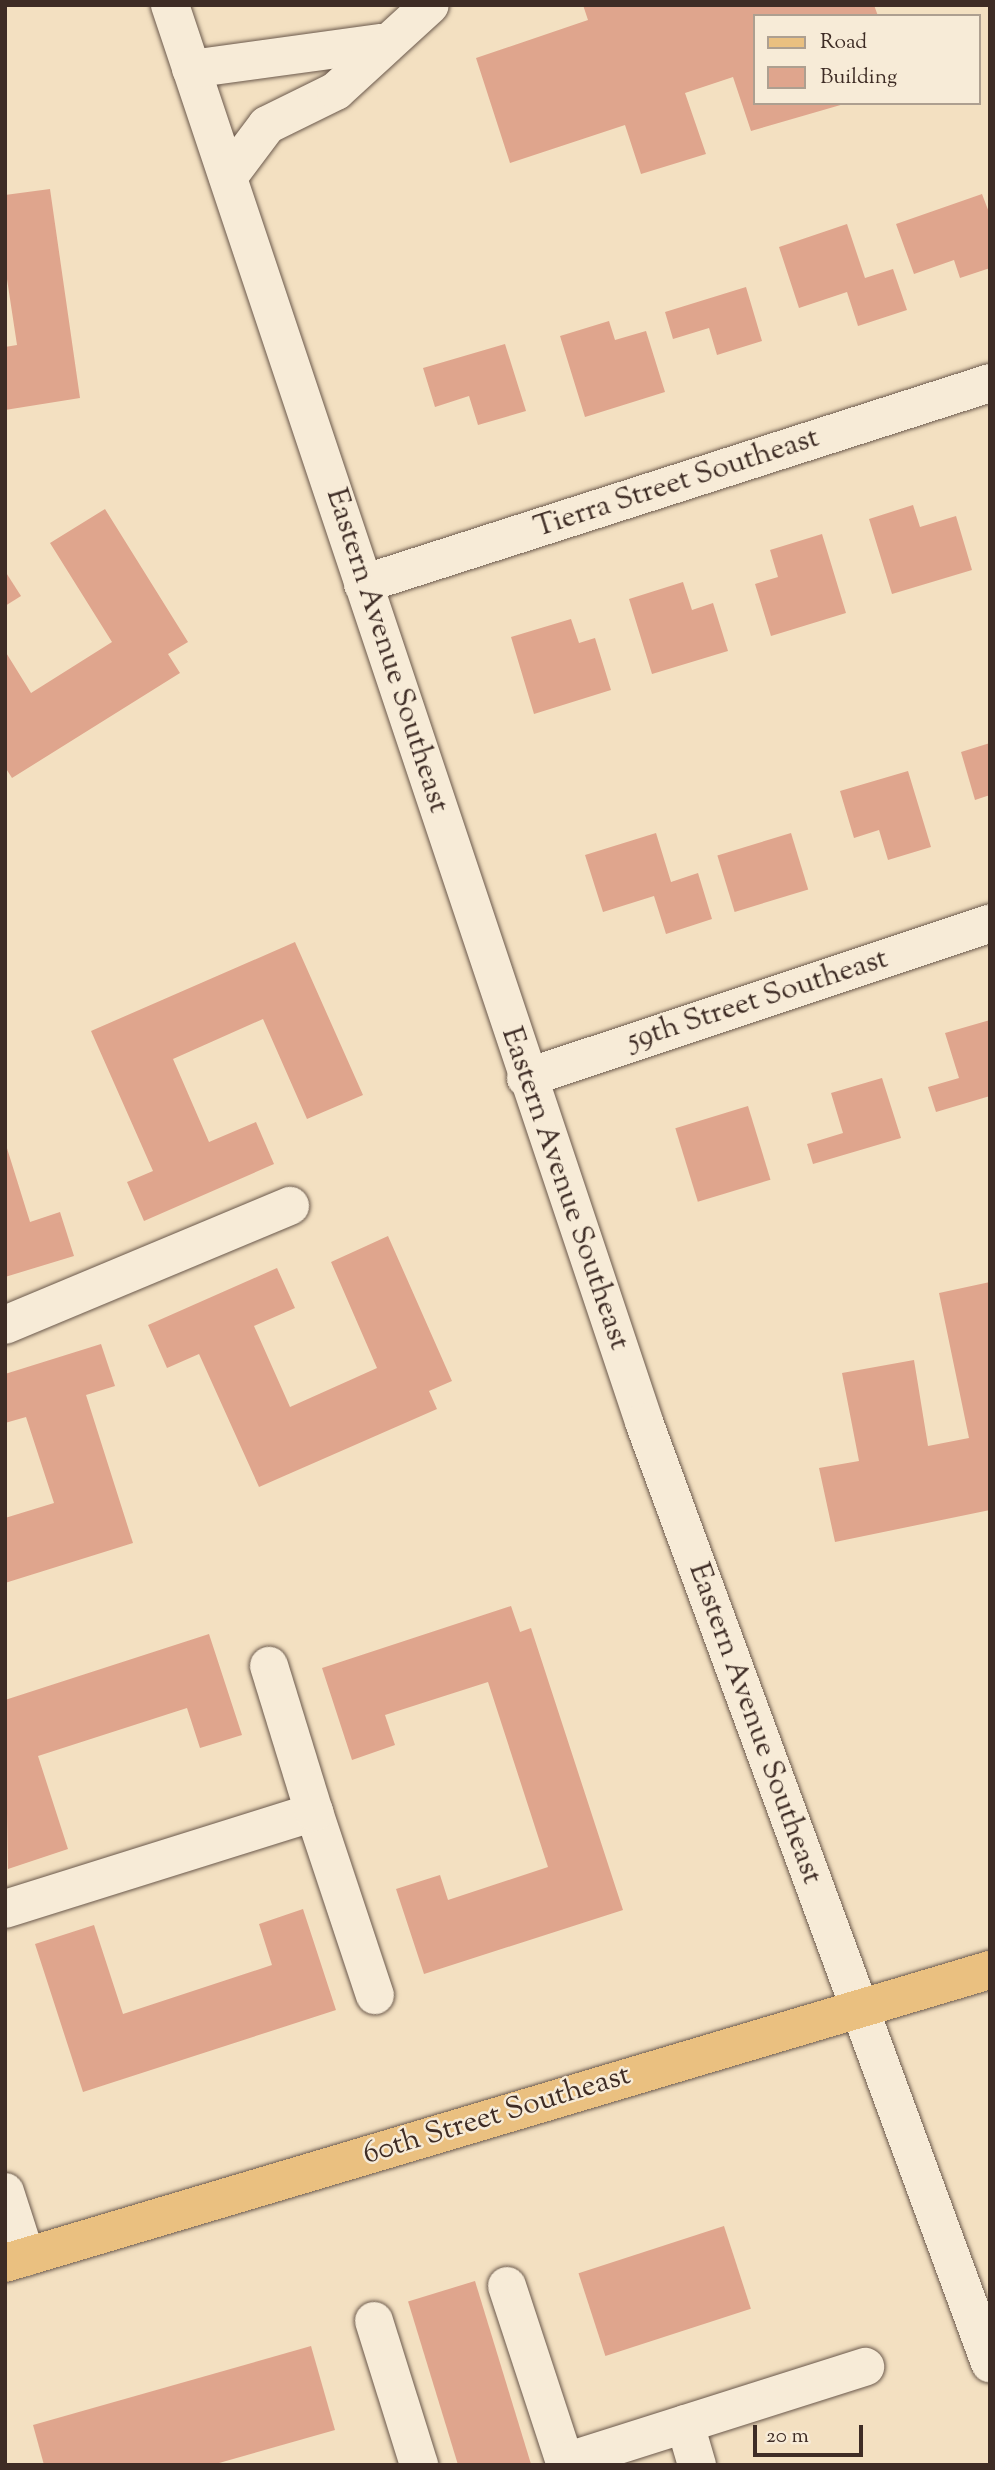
<!DOCTYPE html>
<html>
<head>
<meta charset="utf-8">
<style>
  body { margin:0 }
  #map { position:relative; width:995px; height:2470px; overflow:hidden; background:#f3e0c1; font-family:"Sorts Mill Goudy",serif }
  div>[style] { position:absolute }
  [style*='--x'] { left:calc(var(--x)*1px); top:calc(var(--y)*1px); width:calc(var(--w)*1px); rotate:calc(var(--a)*1deg) }
  .building>* { inset:0; background:#dfa58d; transform-origin:0 0 }
  .roads { filter:drop-shadow(0 0 2px #6b594c) drop-shadow(0 0 2px #6b594c) }
  .minor>* { height:38px; margin:-19px; padding:0 19px; transform-origin:19px; border-radius:19px; background:#f7ebd7 }
  .major>* { height:38px; margin:-19px; padding:0 19px; transform-origin:19px; border-radius:19px; background:#eac080 }
  span { translate:-50% -50%; white-space:nowrap; text-align:center; line-height:1.15; -webkit-text-stroke:5px #f7ebd7; paint-order:stroke }
  .street-label { font-size:30px; color:#3e2c25 }
  .frame { position:absolute; inset:0; border:7px solid #3e2c25; pointer-events:none }
  .legend { position:absolute; left:753px; top:14px; width:228px; height:91px; box-sizing:border-box; background:#f7ebd7; border:2px solid #ad9f90; margin:0; padding:9px 12px; list-style:none; font-size:21px; color:#3e2c25 }
  .legend li { display:flex; align-items:center; gap:14px; height:35px }
  .legend b { width:35px; border:2px solid #ad9f90 }
  .scale { position:absolute; left:753px; top:2425px; width:110px; height:32px; box-sizing:border-box; border:4px solid #3e2c25; border-top:0; padding-left:9px; font-size:21px; line-height:24px; white-space:nowrap; color:#3e2c25; -webkit-text-stroke:5px #f7ebd7; paint-order:stroke }
</style>
</head>
<body>
<div id="map">
  <div class="building">
    <div style="clip-path:polygon(583px 5px,874px 5px,878px 16px,755px 16px,755px 103px,844px 104px,751px 131px,733px 77px,685px 93px,706px 154px,641px 174px,625px 125px,510px 163px,476px 58px,588px 20px)"></div>
    <div style="clip-path:polygon(50px 189px,80px 398px,5px 410px,5px 347px,17px 345px,5px 266px,5px 195px)"></div>
    <div style="clip-path:polygon(982px 194px,990px 215px,990px 268px,960px 278px,954px 260px,914px 274px,896px 224px)"></div>
    <div style="clip-path:polygon(847px 224px,865px 278px,893px 269px,907px 310px,858px 326px,847px 292px,799px 308px,779px 247px)"></div>
    <div style="clip-path:polygon(746px 287px,762px 341px,717px 355px,709px 328px,673px 339px,665px 312px)"></div>
    <div style="clip-path:polygon(609px 321px,615px 340px,646px 331px,665px 392px,585px 417px,560px 336px)"></div>
    <div style="clip-path:polygon(505px 344px,526px 411px,478px 425px,469px 396px,435px 407px,423px 368px)"></div>
    <div style="clip-path:polygon(913px 505px,920px 527px,956px 516px,972px 570px,892px 594px,869px 519px)"></div>
    <div style="clip-path:polygon(105px 509px,188px 642px,168px 654px,180px 673px,12px 778px,5px 767px,5px 651px,31px 693px,112px 642px,50px 543px)"></div>
    <div style="clip-path:polygon(822px 534px,846px 613px,771px 636px,755px 584px,778px 577px,770px 550px)"></div>
    <div style="clip-path:polygon(5px 571px,21px 596px,5px 606px)"></div>
    <div style="clip-path:polygon(683px 582px,692px 610px,713px 603px,728px 651px,652px 674px,629px 599px)"></div>
    <div style="clip-path:polygon(571px 619px,579px 643px,595px 638px,611px 690px,534px 714px,511px 637px)"></div>
    <div style="clip-path:polygon(990px 743px,990px 795px,975px 800px,961px 752px)"></div>
    <div style="clip-path:polygon(908px 771px,931px 847px,888px 860px,879px 830px,854px 838px,840px 791px)"></div>
    <div style="clip-path:polygon(656px 833px,671px 882px,698px 873px,712px 919px,666px 934px,654px 896px,603px 912px,585px 855px)"></div>
    <div style="left:791px;top:833px;width:59px;height:77px;rotate:73deg"></div>
    <div style="clip-path:polygon(295px 942px,363px 1095px,307px 1119px,263px 1019px,173px 1059px,209px 1142px,256px 1122px,274px 1164px,144px 1221px,127px 1182px,153px 1171px,91px 1031px)"></div>
    <div style="clip-path:polygon(990px 1020px,990px 1096px,936px 1112px,928px 1087px,959px 1078px,945px 1033px)"></div>
    <div style="clip-path:polygon(882px 1078px,901px 1138px,813px 1164px,807px 1144px,843px 1133px,831px 1093px)"></div>
    <div style="left:748px;top:1106px;width:77px;height:76px;rotate:73deg"></div>
    <div style="clip-path:polygon(6px 1145px,30px 1222px,60px 1212px,74px 1256px,5px 1277px)"></div>
    <div style="clip-path:polygon(388px 1236px,452px 1381px,429px 1391px,437px 1409px,259px 1487px,199px 1354px,167px 1368px,148px 1325px,277px 1268px,295px 1308px,254px 1326px,290px 1407px,377px 1368px,331px 1262px)"></div>
    <div style="clip-path:polygon(990px 1282px,990px 1510px,835px 1542px,819px 1468px,859px 1461px,842px 1373px,914px 1360px,928px 1446px,969px 1438px,939px 1293px)"></div>
    <div style="clip-path:polygon(101px 1344px,115px 1386px,86px 1395px,133px 1543px,5px 1583px,5px 1518px,54px 1503px,26px 1417px,5px 1423px,5px 1374px)"></div>
    <div style="clip-path:polygon(511px 1606px,520px 1632px,531px 1628px,623px 1910px,424px 1974px,396px 1889px,440px 1875px,448px 1900px,548px 1867px,488px 1682px,385px 1715px,395px 1745px,352px 1760px,322px 1668px)"></div>
    <div style="clip-path:polygon(209px 1634px,242px 1735px,200px 1748px,187px 1708px,38px 1756px,68px 1849px,8px 1869px,5px 1700px)"></div>
    <div style="clip-path:polygon(303px 1909px,336px 2010px,83px 2092px,35px 1944px,94px 1925px,123px 2014px,272px 1965px,259px 1924px)"></div>
    <div style="left:724px;top:2226px;width:87px;height:153px;rotate:72deg"></div>
    <div style="left:475px;top:2281px;width:192px;height:70px;rotate:73deg"></div>
    <div style="clip-path:polygon(311px 2346px,335px 2430px,212px 2465px,44px 2465px,33px 2425px)"></div>
  </div>
  <div class="roads">
    <div class="minor">
      <div style="--x:170;--y:5;--w:1494;--a:71.5"></div>
      <div style="--x:644;--y:1422;--w:1003;--a:69.81"></div>
      <div style="--x:191;--y:69;--w:192;--a:-7.8"></div>
      <div style="--x:228;--y:177;--w:65;--a:-53.1"></div>
      <div style="--x:267;--y:125;--w:77;--a:-26.2"></div>
      <div style="--x:336;--y:91;--w:127;--a:-42.5"></div>
      <div style="--x:363;--y:584;--w:658;--a:-17.77"></div>
      <div style="--x:526;--y:1078;--w:489;--a:-18.4"></div>
      <div style="--x:5;--y:1325;--w:309;--a:-22.7"></div>
      <div style="--x:314;--y:1812;--w:193;--a:71.6"></div>
      <div style="--x:5;--y:1909;--w:324;--a:-17.4"></div>
      <div style="--x:314;--y:1812;--w:153;--a:-107.1"></div>
      <div style="--x:5;--y:2192;--w:68;--a:72.1"></div>
      <div style="--x:507;--y:2286;--w:188;--a:71.8"></div>
      <div style="--x:374;--y:2321;--w:151;--a:72.6"></div>
      <div style="--x:685;--y:2424;--w:43;--a:73.7"></div>
      <div style="--x:565;--y:2462;--w:315;--a:-17.6"></div>
    </div>
    <div class="major">
      <div style="--x:5;--y:2263;--w:1028;--a:-16.57"></div>
    </div>
  </div>
  <div class="street-label">
    <span style="left:677px;top:484px;rotate:-18deg">Tierra Street Southeast</span>
    <span style="left:386px;top:651px;rotate:72deg">Eastern Avenue Southeast</span>
    <span style="left:758px;top:1001px;rotate:-18deg">59th Street Southeast</span>
    <span style="left:564px;top:1189px;rotate:71deg">Eastern Avenue Southeast</span>
    <span style="left:754px;top:1724px;rotate:70deg">Eastern Avenue Southeast</span>
    <span style="left:497px;top:2116px;rotate:-17deg">60th Street Southeast</span>
  </div>
  <div class="frame"></div>
  <ul class="legend">
  <li><b style="height:9px;background:#eac080"></b>Road</li>
  <li><b style="height:19px;background:#dfa58d"></b>Building</li>
  </ul>
  <div class="scale">20 m</div>
</div>
</body>
</html>
